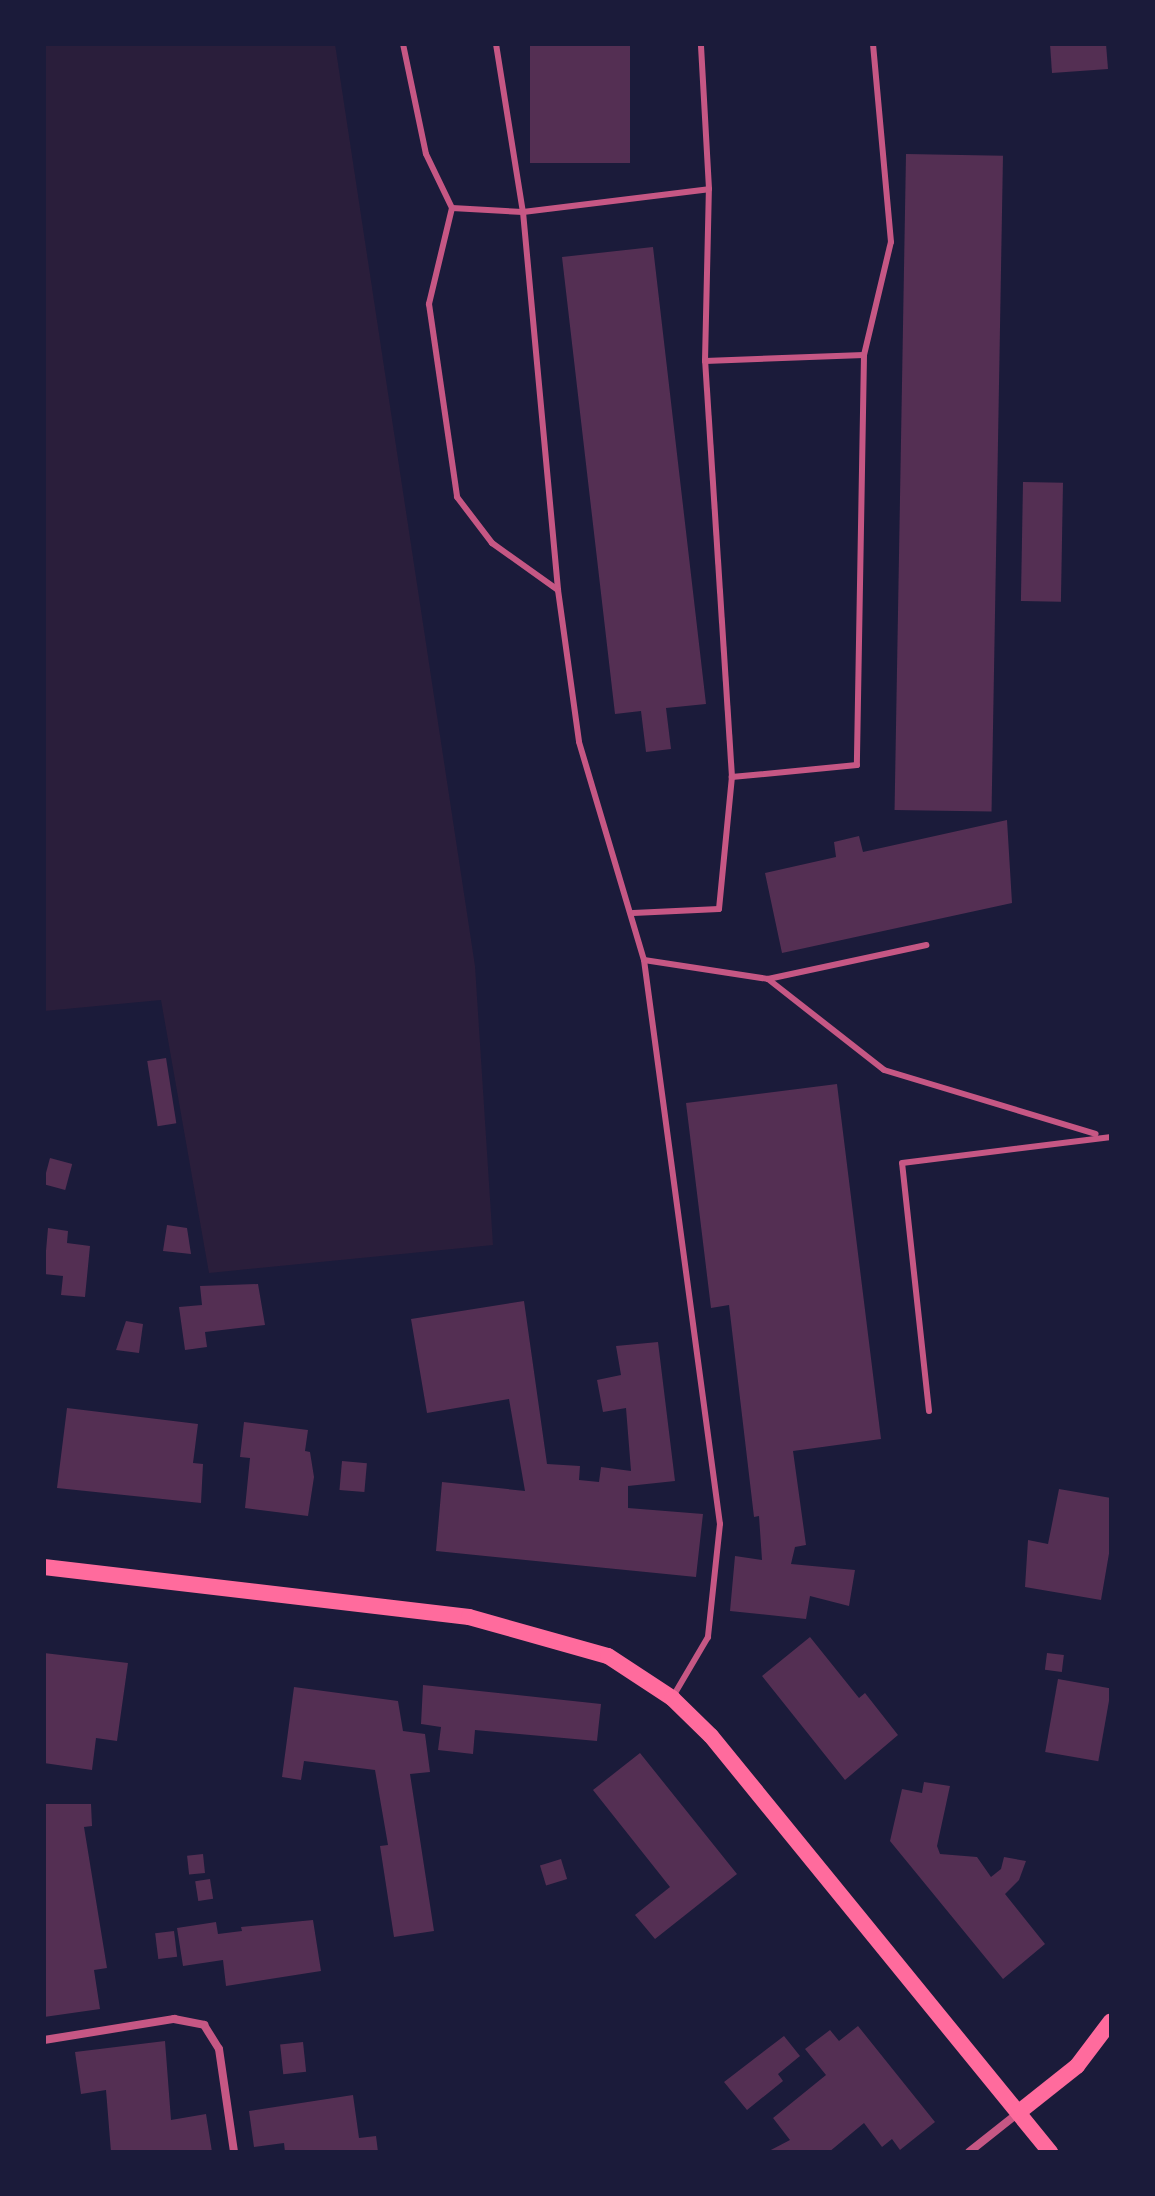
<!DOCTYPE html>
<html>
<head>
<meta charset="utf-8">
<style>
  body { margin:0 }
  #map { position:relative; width:1155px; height:2196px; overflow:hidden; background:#1b1b3a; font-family:"Roboto Condensed",sans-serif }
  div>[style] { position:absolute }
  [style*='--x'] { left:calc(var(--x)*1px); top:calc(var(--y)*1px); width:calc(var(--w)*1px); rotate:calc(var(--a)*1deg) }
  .green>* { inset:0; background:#2a1e3b }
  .building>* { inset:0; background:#542f53; transform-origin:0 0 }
  .service>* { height:6px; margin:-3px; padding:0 3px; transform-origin:3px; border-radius:3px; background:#c65784 }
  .minor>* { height:8px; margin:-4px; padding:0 4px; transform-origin:4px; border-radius:4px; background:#c65784 }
  .secondary>* { height:16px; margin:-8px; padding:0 8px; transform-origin:8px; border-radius:8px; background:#ff6b9d }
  span { translate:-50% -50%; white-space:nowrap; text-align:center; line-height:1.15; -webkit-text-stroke:8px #1b1b3a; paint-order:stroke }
  .frame { position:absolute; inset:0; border:46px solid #1b1b3a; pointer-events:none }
</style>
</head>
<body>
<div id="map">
  <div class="green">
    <div style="clip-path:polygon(44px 44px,335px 44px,475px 966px,493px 1245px,209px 1273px,161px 1000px,44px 1011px)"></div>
  </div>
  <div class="building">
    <div style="left:530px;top:44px;width:100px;height:119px"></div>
    <div style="clip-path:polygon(1050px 44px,1106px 44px,1108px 69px,1052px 73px)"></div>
    <div style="left:906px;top:154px;width:97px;height:656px;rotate:1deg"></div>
    <div style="clip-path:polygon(653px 247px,706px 704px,666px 708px,671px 749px,646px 752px,641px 711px,615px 714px,562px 257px)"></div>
    <div style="left:1023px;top:482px;width:40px;height:119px;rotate:1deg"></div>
    <div style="clip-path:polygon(1007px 820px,1012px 903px,782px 953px,765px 873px,836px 857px,834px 842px,859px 836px,863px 852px)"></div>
    <div style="left:166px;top:1058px;width:66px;height:19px;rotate:81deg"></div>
    <div style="clip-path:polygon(837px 1084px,881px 1439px,793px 1451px,806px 1545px,795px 1547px,791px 1564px,855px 1570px,849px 1606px,810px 1596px,806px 1619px,730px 1611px,735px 1556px,762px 1560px,759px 1516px,754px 1517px,729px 1305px,711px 1308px,686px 1103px)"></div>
    <div style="left:50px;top:1158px;width:23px;height:27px;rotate:15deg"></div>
    <div style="clip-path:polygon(167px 1225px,187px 1228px,191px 1254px,163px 1251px)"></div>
    <div style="clip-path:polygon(48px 1228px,68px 1231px,67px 1243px,90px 1246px,85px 1297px,61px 1295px,63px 1276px,44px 1274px)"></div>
    <div style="clip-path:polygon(258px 1284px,265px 1325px,205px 1332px,207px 1347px,185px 1350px,179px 1307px,202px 1305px,200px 1286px)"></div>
    <div style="clip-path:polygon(524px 1301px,547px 1464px,580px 1466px,579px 1480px,599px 1482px,601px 1467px,631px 1471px,626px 1408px,603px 1412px,597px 1380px,621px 1375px,616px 1346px,658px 1342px,675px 1481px,628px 1486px,628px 1508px,703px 1514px,696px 1577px,436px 1551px,442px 1482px,525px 1491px,509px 1399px,427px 1413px,411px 1319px)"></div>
    <div style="clip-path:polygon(126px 1321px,143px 1324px,139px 1353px,116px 1350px)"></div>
    <div style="clip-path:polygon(67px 1408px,198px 1424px,193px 1463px,203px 1464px,201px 1503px,57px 1488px)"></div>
    <div style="clip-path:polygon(244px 1422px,308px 1430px,305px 1451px,310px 1452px,314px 1477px,308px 1516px,245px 1508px,250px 1458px,240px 1457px)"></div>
    <div style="left:342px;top:1461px;width:25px;height:29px;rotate:5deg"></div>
    <div style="clip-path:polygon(1059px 1489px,1111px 1498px,1111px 1542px,1101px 1600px,1025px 1587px,1028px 1540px,1048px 1544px)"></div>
    <div style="clip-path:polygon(810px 1637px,859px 1698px,865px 1693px,898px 1735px,845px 1780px,762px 1676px)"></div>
    <div style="clip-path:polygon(44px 1653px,128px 1663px,117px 1741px,96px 1738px,92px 1770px,44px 1763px)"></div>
    <div style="left:1047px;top:1653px;width:17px;height:17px;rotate:7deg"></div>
    <div style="left:1058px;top:1679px;width:54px;height:74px;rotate:10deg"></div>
    <div style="clip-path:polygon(423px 1685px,601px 1704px,597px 1741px,475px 1730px,473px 1754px,438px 1750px,441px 1727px,421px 1724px)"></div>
    <div style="clip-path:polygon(294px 1687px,398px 1701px,403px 1731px,425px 1734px,430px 1772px,410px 1774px,434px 1931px,394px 1937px,380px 1846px,388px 1845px,375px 1770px,304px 1761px,301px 1780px,282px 1777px)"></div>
    <div style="clip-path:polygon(640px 1753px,737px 1874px,655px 1939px,635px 1915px,670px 1887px,593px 1790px)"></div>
    <div style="clip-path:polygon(924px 1782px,950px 1786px,937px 1846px,940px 1854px,977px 1857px,991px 1877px,1001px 1869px,1004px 1857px,1026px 1861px,1019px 1880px,1005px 1894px,1045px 1944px,1003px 1979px,890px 1841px,902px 1789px,922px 1793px)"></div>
    <div style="clip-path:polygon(44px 1804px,91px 1804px,92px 1826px,84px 1827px,107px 1968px,94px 1970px,100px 2009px,44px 2017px)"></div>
    <div style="left:203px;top:1854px;width:19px;height:16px;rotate:84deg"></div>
    <div style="left:561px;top:1859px;width:21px;height:22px;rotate:73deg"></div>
    <div style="left:210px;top:1879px;width:20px;height:15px;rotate:81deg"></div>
    <div style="clip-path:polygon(313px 1920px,321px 1971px,226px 1986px,223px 1960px,183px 1966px,177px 1928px,216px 1922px,218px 1934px,242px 1931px,241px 1927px)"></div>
    <div style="left:174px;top:1931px;width:26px;height:19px;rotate:83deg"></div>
    <div style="clip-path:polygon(858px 2026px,935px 2122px,900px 2150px,892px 2139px,882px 2147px,864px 2123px,829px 2152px,767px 2152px,790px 2140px,773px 2118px,826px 2075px,805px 2049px,830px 2030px,839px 2041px)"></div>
    <div style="clip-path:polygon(784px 2036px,800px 2056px,778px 2074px,783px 2081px,747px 2110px,724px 2082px)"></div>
    <div style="clip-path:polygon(165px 2041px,171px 2120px,206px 2114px,212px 2152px,111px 2152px,106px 2090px,81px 2094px,75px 2052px)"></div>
    <div style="left:303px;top:2042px;width:30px;height:23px;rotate:84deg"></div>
    <div style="clip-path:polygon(353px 2095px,359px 2138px,376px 2136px,378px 2152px,285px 2152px,284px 2143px,254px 2147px,249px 2111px)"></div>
  </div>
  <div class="service">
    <div style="--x:403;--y:44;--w:112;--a:78.2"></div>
    <div style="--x:426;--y:154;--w:60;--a:64.3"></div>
    <div style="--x:452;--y:208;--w:99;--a:103.5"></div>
    <div style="--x:429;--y:304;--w:195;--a:81.7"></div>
    <div style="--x:457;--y:497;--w:58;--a:52.7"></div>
    <div style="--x:492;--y:543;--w:81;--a:35.5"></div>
    <div style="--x:496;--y:44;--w:170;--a:80.9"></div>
    <div style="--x:523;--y:212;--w:380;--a:84.7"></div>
    <div style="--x:558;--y:590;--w:153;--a:82.1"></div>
    <div style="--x:579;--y:742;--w:227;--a:73.4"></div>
    <div style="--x:644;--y:960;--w:569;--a:82.33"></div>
    <div style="--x:720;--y:1524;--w:114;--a:96.1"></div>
    <div style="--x:708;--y:1637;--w:71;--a:120.5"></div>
    <div style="--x:452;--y:208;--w:71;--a:3.2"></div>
    <div style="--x:523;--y:212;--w:187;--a:-7"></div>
    <div style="--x:864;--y:355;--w:116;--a:-76.6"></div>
    <div style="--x:891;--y:242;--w:199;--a:-95.2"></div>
    <div style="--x:705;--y:361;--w:159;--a:-2.2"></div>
    <div style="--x:864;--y:355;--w:410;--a:91"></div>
    <div style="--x:857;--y:765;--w:126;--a:174.5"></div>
    <div style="--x:633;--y:913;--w:86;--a:-2.7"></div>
    <div style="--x:719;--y:909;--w:133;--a:-84.4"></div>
    <div style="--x:732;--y:777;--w:417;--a:-93.7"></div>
    <div style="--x:705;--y:361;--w:172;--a:-88.7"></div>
    <div style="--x:709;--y:189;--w:145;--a:-93.2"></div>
    <div style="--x:644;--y:960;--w:125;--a:8.7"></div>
    <div style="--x:768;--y:979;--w:162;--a:-12.1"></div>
    <div style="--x:768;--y:979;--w:147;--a:38.1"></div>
    <div style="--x:884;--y:1070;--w:221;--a:16.8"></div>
    <div style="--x:929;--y:1411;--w:249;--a:-96.2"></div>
    <div style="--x:902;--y:1163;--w:211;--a:-7.1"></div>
  </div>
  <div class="minor">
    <div style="--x:44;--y:2040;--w:132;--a:-9.2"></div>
    <div style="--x:174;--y:2019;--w:31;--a:11"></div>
    <div style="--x:204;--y:2025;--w:28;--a:58"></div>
    <div style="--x:219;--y:2049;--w:104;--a:81.7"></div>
    <div style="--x:969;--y:2152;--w:63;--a:-38.5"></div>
  </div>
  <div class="secondary">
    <div style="--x:44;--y:1567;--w:428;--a:6.7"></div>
    <div style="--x:469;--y:1617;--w:144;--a:15.7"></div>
    <div style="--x:608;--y:1656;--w:77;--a:33.3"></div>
    <div style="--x:672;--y:1698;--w:54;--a:44.3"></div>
    <div style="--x:711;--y:1736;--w:537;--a:50.82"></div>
    <div style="--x:1019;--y:2112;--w:74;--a:-38.4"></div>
    <div style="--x:1077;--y:2066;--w:56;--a:-52.9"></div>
  </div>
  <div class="frame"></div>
</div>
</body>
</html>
